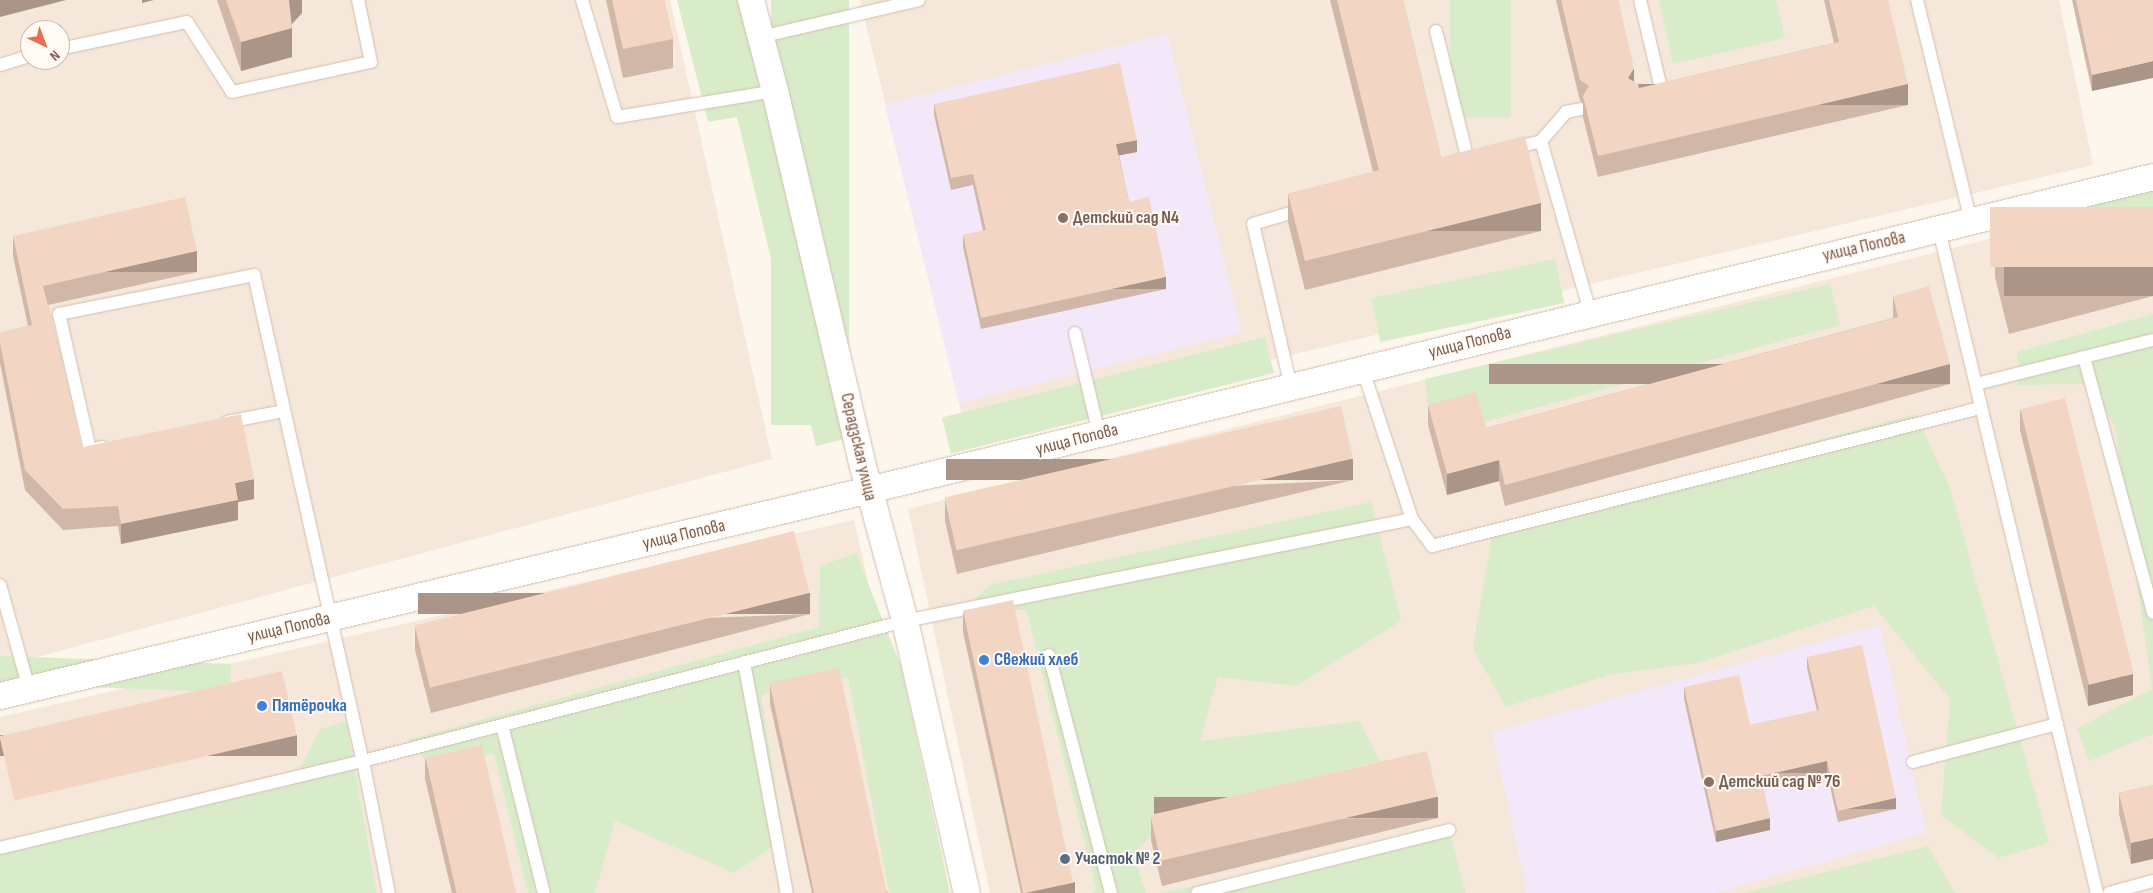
<!DOCTYPE html>
<html>
<head>
<meta charset="utf-8">
<style>
  body { margin:0 }
  #map { position:relative; width:2153px; height:893px; overflow:hidden; background:#fdf6ec; font-family:"Sofia Sans Condensed",sans-serif }
  div>[style] { position:absolute }
  [style*='--x'] { left:calc(var(--x)*1px); top:calc(var(--y)*1px); width:calc(var(--w)*1px); rotate:calc(var(--a)*1deg) }
  .residential>* { inset:0; background:#f5e8da }
  .education>* { inset:0; background:#f3e8fa; transform-origin:0 0 }
  .green>* { inset:0; background:#d8ecc9; transform-origin:0 0 }
  .roads { filter:drop-shadow(0 0 1px #d1beb0) drop-shadow(0 0 1px #d1beb0) }
  .service>* { height:12px; margin:-6px; padding:0 6px; transform-origin:6px; border-radius:6px; background:#fff }
  .minor>* { height:26px; margin:-13px; padding:0 13px; transform-origin:13px; border-radius:13px; background:#fff }
  .wall>* { inset:0; background:#d1b7a8 }
  .shaded-wall>* { inset:0; background:#aa9588; transform-origin:0 0 }
  .building>* { inset:0; background:#f3d5c3; transform-origin:0 0 }
  .dots>* { width:14px; height:14px; translate:-50% -50%; box-sizing:border-box; border:2px solid #fffaf3; border-radius:50% }
  span { translate:-50% -50%; white-space:nowrap; text-align:center; line-height:1.15; -webkit-text-stroke:4px #fffaf3; paint-order:stroke }
  .education-label { font-size:18px; color:#785e54; font-weight:700 }
  .left { translate:0 -50%; text-align:left }
  .street-label { font-size:18px; color:#7a5c4d }
  .shop-label { font-size:18px; color:#366cbe; font-weight:700 }
  .service-label { font-size:18px; color:#4e5e75; font-weight:700 }
  .north { position:absolute; left:20px; top:20px; width:50px; height:50px; box-sizing:border-box; background:#fffaf3; border:1px solid #cabbb1; border-radius:50%; rotate:137deg; font-size:14px; font-weight:700; line-height:20px; text-align:center; color:#7a5c4d }
  .north::after { content:''; display:block; margin:auto; width:18px; height:22px; background:#e76f51; clip-path:polygon(50% 0,100% 100%,50% 72%,0 100%) }
</style>
</head>
<body>
<div id="map">
  <div class="residential">
    <div style="clip-path:polygon(evenodd,0 0,670px 0,772px 459px,0 667px,0 0,30px 30px,60px 30px,60px 60px,30px 60px,30px 30px)"></div>
    <div style="clip-path:polygon(860px 0,2059px 0,2093px 165px,966px 432px)"></div>
    <div style="clip-path:polygon(2153px 198px,2153px 893px,990px 893px,908px 509px)"></div>
    <div style="clip-path:polygon(854px 520px,939px 893px,0 893px,0 717px)"></div>
  </div>
  <div class="education">
    <div style="left:1167px;top:34px;width:308px;height:291px;rotate:76deg"></div>
    <div style="clip-path:polygon(1880px 625px,1926px 833px,1714px 893px,1527px 893px,1492px 732px)"></div>
  </div>
  <div class="green">
    <div style="clip-path:polygon(677px 0,738px 0,849px 438px,816px 446px,737px 117px,708px 122px)"></div>
    <div style="left:771px;top:0;width:78px;height:425px"></div>
    <div style="left:1450px;top:0;width:61px;height:117px"></div>
    <div style="clip-path:polygon(1659px 0,1776px 0,1785px 38px,1673px 64px)"></div>
    <div style="clip-path:polygon(2153px 190px,2153px 223px,2016px 259px,2007px 223px)"></div>
    <div style="left:1555px;top:259px;width:45px;height:188px;rotate:78deg"></div>
    <div style="clip-path:polygon(1830px 284px,1840px 325px,1432px 436px,1425px 379px)"></div>
    <div style="clip-path:polygon(2153px 314px,2153px 734px,2089px 761px,2077px 728px,2152px 689px,2115px 426px,2088px 384px,2018px 385px,2017px 352px)"></div>
    <div style="left:1265px;top:337px;width:37px;height:333px;rotate:76deg"></div>
    <div style="clip-path:polygon(1915px 414px,1950px 488px,2049px 843px,1998px 858px,1941px 815px,1950px 699px,1874px 606px,1697px 663px,1613px 674px,1505px 707px,1473px 648px,1493px 529px)"></div>
    <div style="clip-path:polygon(1371px 502px,1401px 621px,1296px 686px,1218px 677px,1200px 741px,1359px 721px,1380px 761px,1176px 811px,1133px 854px,1146px 893px,1093px 893px,1096px 888px,1026px 610px,967px 608px,989px 585px)"></div>
    <div style="clip-path:polygon(856px 553px,901px 666px,950px 893px,889px 893px,848px 677px,761px 695px,784px 839px,734px 873px,615px 821px,595px 893px,528px 893px,494px 754px,428px 762px,408px 740px,819px 627px,820px 566px)"></div>
    <div style="left:231px;top:664px;width:28px;height:236px;rotate:92deg"></div>
    <div style="clip-path:polygon(346px 721px,377px 893px,0 893px,0 854px,292px 785px,320px 729px)"></div>
    <div style="clip-path:polygon(1449px 830px,1466px 893px,1160px 893px,1437px 836px)"></div>
    <div style="clip-path:polygon(1928px 846px,1955px 893px,1743px 893px)"></div>
  </div>
  <div class="roads">
    <div class="service">
      <div style="--x:582;--y:0;--w:122;--a:73.3"></div>
      <div style="--x:617;--y:117;--w:160;--a:-9.3"></div>
      <div style="--x:1640;--y:0;--w:95;--a:76.6"></div>
      <div style="--x:1917;--y:0;--w:228;--a:76.3"></div>
      <div style="--x:1436;--y:31;--w:133;--a:76.1"></div>
      <div style="--x:1468;--y:160;--w:6;--a:-9"></div>
      <div style="--x:760;--y:37;--w:163;--a:-13.1"></div>
      <div style="--x:60;--y:49;--w:130;--a:-12"></div>
      <div style="--x:187;--y:22;--w:83;--a:57.3"></div>
      <div style="--x:232;--y:92;--w:142;--a:-12.2"></div>
      <div style="--x:371;--y:62;--w:63;--a:-101.8"></div>
      <div style="--x:0;--y:65;--w:31;--a:-17"></div>
      <div style="--x:1541;--y:141;--w:38;--a:-49"></div>
      <div style="--x:1566;--y:112;--w:15;--a:-11"></div>
      <div style="--x:1510;--y:149;--w:32;--a:-14"></div>
      <div style="--x:1541;--y:141;--w:178;--a:74"></div>
      <div style="--x:1939;--y:230;--w:682;--a:76.6"></div>
      <div style="--x:1075;--y:333;--w:104;--a:76.6"></div>
      <div style="--x:2084;--y:357;--w:265;--a:74.9"></div>
      <div style="--x:1363;--y:370;--w:157;--a:71.8"></div>
      <div style="--x:1976;--y:384;--w:182;--a:-14"></div>
      <div style="--x:1291;--y:387;--w:167;--a:-103.1"></div>
      <div style="--x:1253;--y:224;--w:53;--a:-16.4"></div>
      <div style="--x:227;--y:422;--w:57;--a:-11.1"></div>
      <div style="--x:102;--y:447;--w:12;--a:166"></div>
      <div style="--x:90;--y:450;--w:139;--a:-102.8"></div>
      <div style="--x:59;--y:314;--w:199;--a:-11.3"></div>
      <div style="--x:254;--y:275;--w:498;--a:77.4"></div>
      <div style="--x:363;--y:761;--w:135;--a:78.9"></div>
      <div style="--x:0;--y:585;--w:108;--a:74.4"></div>
      <div style="--x:1049;--y:655;--w:246;--a:75.4"></div>
      <div style="--x:744;--y:662;--w:235;--a:79.5"></div>
      <div style="--x:502;--y:725;--w:173;--a:76"></div>
      <div style="--x:1913;--y:762;--w:149;--a:-14.8"></div>
      <div style="--x:0;--y:848;--w:373;--a:-13.5"></div>
      <div style="--x:363;--y:761;--w:560;--a:-14.48"></div>
      <div style="--x:905;--y:621;--w:517;--a:-11.38"></div>
      <div style="--x:1412;--y:519;--w:34;--a:53"></div>
      <div style="--x:1432;--y:546;--w:565;--a:-14.13"></div>
      <div style="--x:1197;--y:893;--w:260;--a:-14"></div>
      <div style="--x:2109;--y:893;--w:46;--a:-15.3"></div>
    </div>
    <div class="minor">
      <div style="--x:751;--y:0;--w:94;--a:75.2"></div>
      <div style="--x:775;--y:91;--w:378;--a:76.8"></div>
      <div style="--x:861;--y:459;--w:168;--a:74.8"></div>
      <div style="--x:905;--y:621;--w:279;--a:77.2"></div>
      <div style="--x:0;--y:696;--w:881;--a:-13.33"></div>
      <div style="--x:857;--y:493;--w:1334;--a:-13.7"></div>
    </div>
  </div>
  <div class="wall">
    <div style="clip-path:polygon(217px 0,302px 0,302px 13px,292px 24px,292px 57px,241px 71px)"></div>
    <div style="clip-path:polygon(606px 0,664px 0,673px 39px,673px 68px,623px 78px)"></div>
    <div style="clip-path:polygon(1330px 0,1403px 0,1441px 157px,1541px 231px,1305px 290px,1288px 222px,1288px 194px,1373px 172px)"></div>
    <div style="clip-path:polygon(1556px 0,1618px 0,1634px 82px,1639px 88px,1834px 43px,1824px 0,1888px 0,1908px 105px,1598px 177px,1583px 117px,1583px 103px,1580px 101px)"></div>
    <div style="clip-path:polygon(2072px 0,2153px 0,2092px 91px)"></div>
    <div style="clip-path:polygon(934px 104px,1137px 152px,1119px 155px,1129px 202px,1166px 289px,981px 329px,963px 247px,963px 235px,983px 231px,973px 185px,951px 190px,934px 115px)"></div>
    <div style="clip-path:polygon(2153px 207px,2153px 296px,2009px 334px,1995px 277px,1995px 249px)"></div>
    <div style="clip-path:polygon(13px 236px,197px 272px,48px 305px,83px 447px,254px 499px,238px 502px,238px 520px,121px 544px,118px 526px,63px 530px,25px 490px,0 363px,0 333px,28px 326px,13px 256px)"></div>
    <div style="clip-path:polygon(1893px 296px,1950px 384px,1505px 506px,1499px 481px,1447px 495px,1428px 425px,1428px 405px,1486px 428px,1893px 318px)"></div>
    <div style="clip-path:polygon(2020px 409px,2133px 695px,2088px 706px,2020px 430px)"></div>
    <div style="clip-path:polygon(1353px 480px,957px 574px,945px 521px,945px 500px)"></div>
    <div style="clip-path:polygon(963px 611px,1075px 893px,1021px 893px,963px 632px)"></div>
    <div style="clip-path:polygon(810px 614px,431px 713px,415px 650px,415px 629px)"></div>
    <div style="clip-path:polygon(1807px 657px,1896px 809px,1838px 822px,1827px 773px,1763px 787px,1770px 830px,1716px 842px,1684px 699px,1684px 687px,1750px 725px,1817px 711px,1807px 668px)"></div>
    <div style="clip-path:polygon(770px 683px,888px 893px,812px 893px,770px 704px)"></div>
    <div style="clip-path:polygon(425px 758px,516px 893px,452px 893px,425px 779px)"></div>
    <div style="clip-path:polygon(2153px 785px,2131px 864px,2119px 814px,2119px 793px)"></div>
    <div style="clip-path:polygon(1438px 818px,1162px 886px,1151px 840px,1151px 819px)"></div>
  </div>
  <div class="shaded-wall">
    <div style="clip-path:polygon(0 0,66px 0,0 17px)"></div>
    <div style="clip-path:polygon(142px 0,154px 0,142px 3px)"></div>
    <div style="clip-path:polygon(289px 0,302px 0,302px 13px,289px 27px)"></div>
    <div style="clip-path:polygon(292px 28px,292px 57px,241px 71px,241px 42px)"></div>
    <div style="clip-path:polygon(2153px 61px,2153px 78px,2092px 91px,2092px 75px)"></div>
    <div style="clip-path:polygon(1634px 68px,1634px 89px,1628px 78px)"></div>
    <div style="left:1908px;top:84px;width:21px;height:318px;rotate:90deg"></div>
    <div style="clip-path:polygon(1137px 140px,1137px 152px,1116px 156px,1116px 144px)"></div>
    <div style="left:1541px;top:203px;width:28px;height:243px;rotate:90deg"></div>
    <div style="left:197px;top:251px;width:21px;height:158px;rotate:90deg"></div>
    <div style="left:2153px;top:267px;width:29px;height:149px;rotate:90deg"></div>
    <div style="left:1166px;top:277px;width:12px;height:189px;rotate:90deg"></div>
    <div style="left:1950px;top:364px;width:20px;height:461px;rotate:90deg"></div>
    <div style="left:1353px;top:459px;width:21px;height:407px;rotate:90deg"></div>
    <div style="clip-path:polygon(1499px 460px,1499px 481px,1447px 495px,1447px 474px)"></div>
    <div style="clip-path:polygon(254px 479px,254px 499px,238px 502px,238px 520px,121px 544px,121px 524px,235px 483px)"></div>
    <div style="left:810px;top:593px;width:21px;height:392px;rotate:90deg"></div>
    <div style="clip-path:polygon(2133px 674px,2133px 695px,2088px 706px,2088px 685px)"></div>
    <div style="left:297px;top:735px;width:21px;height:305px;rotate:90deg"></div>
    <div style="left:1827px;top:761px;width:12px;height:68px;rotate:90deg"></div>
    <div style="left:1438px;top:797px;width:21px;height:284px;rotate:90deg"></div>
    <div style="left:1896px;top:798px;width:11px;height:59px;rotate:90deg"></div>
    <div style="clip-path:polygon(1770px 818px,1770px 830px,1716px 842px,1716px 831px)"></div>
    <div style="clip-path:polygon(2153px 838px,2153px 859px,2131px 864px,2131px 843px)"></div>
    <div style="clip-path:polygon(1075px 882px,1075px 893px,1026px 893px)"></div>
  </div>
  <div class="building">
    <div style="clip-path:polygon(226px 0,289px 0,292px 28px,241px 42px)"></div>
    <div style="clip-path:polygon(612px 0,664px 0,673px 39px,623px 49px)"></div>
    <div style="clip-path:polygon(1337px 0,1403px 0,1441px 157px,1525px 136px,1541px 203px,1305px 261px,1288px 194px,1379px 170px)"></div>
    <div style="clip-path:polygon(1561px 0,1618px 0,1634px 68px,1628px 78px,1638px 84px,1639px 88px,1839px 42px,1829px 0,1888px 0,1908px 84px,1598px 156px,1583px 96px,1589px 86px,1580px 80px)"></div>
    <div style="clip-path:polygon(2076px 0,2153px 0,2153px 61px,2092px 75px)"></div>
    <div style="clip-path:polygon(1120px 63px,1137px 140px,1116px 144px,1129px 202px,1149px 197px,1166px 277px,981px 318px,963px 235px,986px 230px,973px 174px,951px 178px,934px 104px)"></div>
    <div style="clip-path:polygon(185px 197px,197px 251px,43px 286px,83px 447px,241px 414px,254px 479px,235px 483px,238px 500px,121px 524px,118px 506px,63px 509px,25px 470px,0 343px,0 333px,32px 325px,13px 236px)"></div>
    <div style="left:2153px;top:207px;width:60px;height:163px;rotate:90deg"></div>
    <div style="clip-path:polygon(1929px 286px,1950px 364px,1505px 485px,1499px 460px,1447px 474px,1428px 405px,1476px 392px,1486px 428px,1898px 317px,1893px 296px)"></div>
    <div style="left:2065px;top:398px;width:284px;height:46px;rotate:76deg"></div>
    <div style="left:1341px;top:406px;width:54px;height:407px;rotate:77deg"></div>
    <div style="left:794px;top:531px;width:64px;height:391px;rotate:76deg"></div>
    <div style="left:1013px;top:600px;width:289px;height:51px;rotate:78deg"></div>
    <div style="clip-path:polygon(1862px 645px,1896px 798px,1838px 811px,1827px 761px,1761px 776px,1770px 818px,1716px 831px,1684px 687px,1739px 675px,1750px 725px,1819px 710px,1807px 657px)"></div>
    <div style="left:839px;top:668px;width:230px;height:71px;rotate:78deg"></div>
    <div style="left:282px;top:671px;width:66px;height:290px;rotate:77deg"></div>
    <div style="left:482px;top:745px;width:152px;height:58px;rotate:77deg"></div>
    <div style="left:1427px;top:751px;width:47px;height:284px;rotate:77deg"></div>
    <div style="clip-path:polygon(2153px 785px,2153px 838px,2131px 843px,2119px 793px)"></div>
  </div>
  <div class="dots">
    <div style="left:1063px;top:218px;background:#8d6e63"></div>
    <div style="left:984px;top:660px;background:#3f7fe0"></div>
    <div style="left:262px;top:706px;background:#3f7fe0"></div>
    <div style="left:1709px;top:782px;background:#8d6e63"></div>
    <div style="left:1065px;top:859px;background:#5c6f8a"></div>
  </div>
  <div class="education-label">
    <span class="left" style="left:1073px;top:218px">Детский сад N4</span>
    <span class="left" style="left:1719px;top:782px">Детский сад № 76</span>
  </div>
  <div class="street-label">
    <span style="left:1864px;top:247px;rotate:-13deg">улица Попова</span>
    <span style="left:1470px;top:343px;rotate:-14deg">улица Попова</span>
    <span style="left:1077px;top:440px;rotate:-14deg">улица Попова</span>
    <span style="left:858px;top:447px;rotate:77deg">Серадзская улица</span>
    <span style="left:684px;top:535px;rotate:-13deg">улица Попова</span>
    <span style="left:289px;top:628px;rotate:-13deg">улица Попова</span>
  </div>
  <div class="shop-label">
    <span class="left" style="left:994px;top:660px">Свежий хлеб</span>
    <span class="left" style="left:272px;top:706px">Пятёрочка</span>
  </div>
  <div class="service-label">
    <span class="left" style="left:1075px;top:859px">Участок № 2</span>
  </div>
  <div class="north">N</div>
</div>
</body>
</html>
